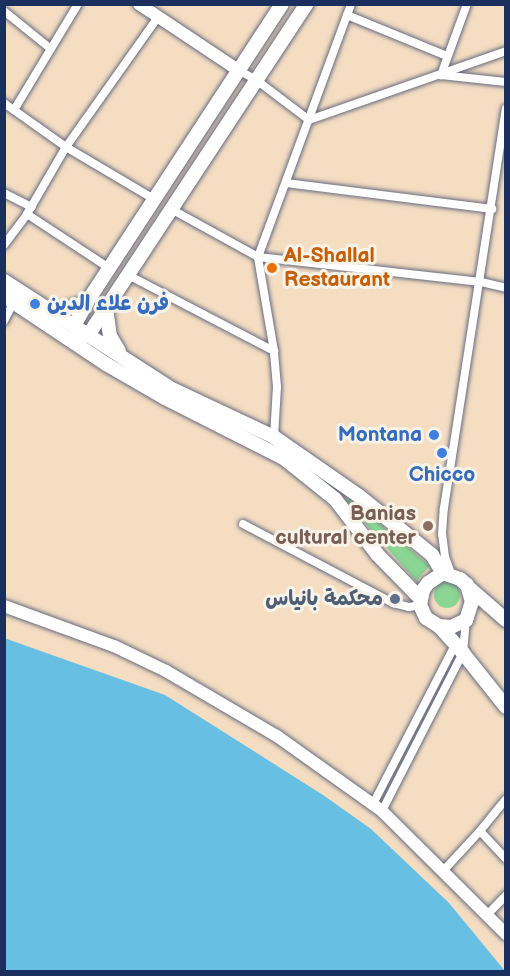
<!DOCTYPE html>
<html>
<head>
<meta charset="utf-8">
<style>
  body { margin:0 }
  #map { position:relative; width:510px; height:976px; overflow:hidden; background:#f4ddc1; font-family:"Balsamiq Sans","Playpen Sans Arabic",sans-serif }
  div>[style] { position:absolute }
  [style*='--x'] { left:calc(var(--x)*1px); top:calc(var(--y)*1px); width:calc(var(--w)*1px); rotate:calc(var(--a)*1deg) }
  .green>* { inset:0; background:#8bd693 }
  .round { border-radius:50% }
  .water>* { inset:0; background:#67bfe4 }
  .roads { filter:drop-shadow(0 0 2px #676c81) drop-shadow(0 0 2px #676c81) }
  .street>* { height:8px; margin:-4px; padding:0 4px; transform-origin:4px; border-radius:4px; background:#fff }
  .secondary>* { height:12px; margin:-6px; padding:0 6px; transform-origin:6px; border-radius:6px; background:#fff }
  .primary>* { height:14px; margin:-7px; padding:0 7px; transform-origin:7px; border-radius:7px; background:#fff }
  .dots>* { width:16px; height:16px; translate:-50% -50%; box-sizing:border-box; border:3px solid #f7f3e8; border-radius:50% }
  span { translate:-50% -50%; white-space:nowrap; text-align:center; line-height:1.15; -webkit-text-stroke:6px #f7f3e8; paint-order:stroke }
  .food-label { font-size:21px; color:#c56008; font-weight:700 }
  .left { translate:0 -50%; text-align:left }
  .shop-label { font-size:21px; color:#366cbe; font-weight:700 }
  .right { translate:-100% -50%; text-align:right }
  .education-label { font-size:21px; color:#785e54; font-weight:700 }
  .service-label { font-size:21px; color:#4e5e75; font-weight:700 }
  .frame { position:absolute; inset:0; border:6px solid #1b2f5e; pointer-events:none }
</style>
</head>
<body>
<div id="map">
  <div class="green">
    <div style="clip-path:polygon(349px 498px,430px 566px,416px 581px,346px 501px)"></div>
    <div class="round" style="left:434px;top:582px;width:26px;height:26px"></div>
  </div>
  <div class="water">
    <div style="clip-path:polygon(4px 638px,165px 695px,323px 795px,371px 829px,449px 903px,505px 971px,5px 971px)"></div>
  </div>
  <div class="roads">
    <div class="street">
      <div style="--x:467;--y:4;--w:76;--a:110.1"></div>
      <div style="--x:441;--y:75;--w:65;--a:6.1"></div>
      <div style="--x:4;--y:11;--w:60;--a:39"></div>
      <div style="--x:347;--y:15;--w:108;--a:22.3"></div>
      <div style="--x:238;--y:70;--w:19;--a:28"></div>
      <div style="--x:255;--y:79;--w:68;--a:37.2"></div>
      <div style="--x:309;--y:120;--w:209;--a:-19.3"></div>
      <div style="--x:4;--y:103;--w:76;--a:35.4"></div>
      <div style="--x:66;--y:147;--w:102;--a:30.6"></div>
      <div style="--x:14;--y:110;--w:124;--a:-58.9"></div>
      <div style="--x:286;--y:183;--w:208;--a:7.2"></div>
      <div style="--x:4;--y:193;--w:31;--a:27"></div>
      <div style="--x:171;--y:209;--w:99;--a:28.9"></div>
      <div style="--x:258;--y:257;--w:224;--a:6.4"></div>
      <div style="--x:481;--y:282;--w:26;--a:13"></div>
      <div style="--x:27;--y:214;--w:98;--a:33.4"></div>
      <div style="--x:4;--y:245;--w:39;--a:-53"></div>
      <div style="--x:27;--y:214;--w:78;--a:-59.8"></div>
      <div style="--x:66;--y:147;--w:159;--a:-54.7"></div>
      <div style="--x:128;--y:275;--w:165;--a:27.5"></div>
      <div style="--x:4;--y:321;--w:25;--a:-63"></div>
      <div style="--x:274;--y:437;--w:50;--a:-86.6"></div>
      <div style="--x:277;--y:387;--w:36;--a:-95"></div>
      <div style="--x:274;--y:351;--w:95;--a:-99.7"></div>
      <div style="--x:258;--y:257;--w:270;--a:-69.8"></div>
      <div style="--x:243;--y:524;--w:170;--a:27.8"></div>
      <div style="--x:393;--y:603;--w:16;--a:14"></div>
      <div style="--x:409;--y:607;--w:11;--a:-10"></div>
      <div style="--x:452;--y:576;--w:20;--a:-110"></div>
      <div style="--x:445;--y:557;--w:23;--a:-97"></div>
      <div style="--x:442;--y:534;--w:26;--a:-86"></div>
      <div style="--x:444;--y:508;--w:404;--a:-81.2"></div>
      <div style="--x:373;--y:804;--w:179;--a:-62.7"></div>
      <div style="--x:382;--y:811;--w:178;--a:-62.9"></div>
      <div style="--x:463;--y:653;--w:33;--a:-85"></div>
      <div style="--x:480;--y:831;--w:41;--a:-50.9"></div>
      <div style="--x:443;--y:871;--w:54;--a:-47.2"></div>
      <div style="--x:480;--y:831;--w:38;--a:47"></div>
      <div style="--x:487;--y:915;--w:28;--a:-46"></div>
    </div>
    <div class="secondary">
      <div style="--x:139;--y:4;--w:119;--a:33.7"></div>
      <div style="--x:4;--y:606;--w:117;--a:20"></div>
      <div style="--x:114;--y:646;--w:58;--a:25.7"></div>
      <div style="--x:166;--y:671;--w:129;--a:30.4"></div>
      <div style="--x:277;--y:736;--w:129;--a:35.5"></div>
      <div style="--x:382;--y:811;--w:175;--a:44.8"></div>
    </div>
    <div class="primary">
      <div style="--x:4;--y:281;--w:197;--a:32.8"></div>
      <div style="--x:170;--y:388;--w:115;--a:25.2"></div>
      <div style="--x:274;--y:437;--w:103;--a:34.8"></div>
      <div style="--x:359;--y:496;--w:94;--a:38.9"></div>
      <div style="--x:432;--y:555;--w:21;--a:59"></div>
      <div style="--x:4;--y:296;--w:123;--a:33.7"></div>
      <div style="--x:106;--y:364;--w:68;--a:30"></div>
      <div style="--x:165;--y:398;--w:135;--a:26.9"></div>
      <div style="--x:285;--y:459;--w:64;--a:38.7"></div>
      <div style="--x:335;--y:499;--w:69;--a:52.6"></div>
      <div style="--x:377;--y:554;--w:62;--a:45.7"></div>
      <div style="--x:106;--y:308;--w:28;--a:82"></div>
      <div style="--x:110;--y:336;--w:17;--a:59"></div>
      <div style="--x:50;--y:311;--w:10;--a:0"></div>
      <div style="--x:60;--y:311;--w:28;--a:-18"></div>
      <div style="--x:77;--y:331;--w:7;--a:-106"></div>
      <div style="--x:75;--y:324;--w:25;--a:-61"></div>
      <div style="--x:87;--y:302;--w:356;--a:-56.8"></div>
      <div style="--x:82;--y:336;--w:7;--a:-16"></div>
      <div style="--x:89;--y:334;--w:396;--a:-56.6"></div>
      <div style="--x:467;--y:586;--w:52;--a:41.1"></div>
      <div style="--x:439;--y:626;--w:12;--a:5"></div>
      <div style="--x:451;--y:627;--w:17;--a:-25"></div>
      <div style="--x:466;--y:620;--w:19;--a:-72"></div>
      <div style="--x:472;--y:602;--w:18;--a:-106"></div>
      <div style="--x:467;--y:585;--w:9;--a:-139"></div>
      <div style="--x:460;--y:579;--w:18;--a:-161"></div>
      <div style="--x:443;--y:573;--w:18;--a:146"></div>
      <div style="--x:428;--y:583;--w:9;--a:126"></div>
      <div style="--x:423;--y:590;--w:15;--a:101"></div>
      <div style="--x:420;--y:605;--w:14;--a:65"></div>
      <div style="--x:426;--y:618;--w:15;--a:32"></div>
      <div style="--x:439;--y:626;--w:36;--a:48"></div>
      <div style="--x:463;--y:653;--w:69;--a:51.5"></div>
    </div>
  </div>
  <div class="dots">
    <div style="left:272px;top:268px;background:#e8710a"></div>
    <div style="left:35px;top:304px;background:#3f7fe0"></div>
    <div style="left:434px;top:435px;background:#3f7fe0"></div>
    <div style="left:442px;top:453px;background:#3f7fe0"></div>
    <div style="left:428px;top:526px;background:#8d6e63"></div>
    <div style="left:395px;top:599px;background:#5c6f8a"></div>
  </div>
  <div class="food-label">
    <span class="left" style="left:284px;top:268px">Al-Shallal<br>Restaurant</span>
  </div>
  <div class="shop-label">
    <span class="left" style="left:47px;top:304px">فرن علاء الدين</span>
    <span class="right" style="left:422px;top:435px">Montana</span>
    <span style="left:442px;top:475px">Chicco</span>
  </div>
  <div class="education-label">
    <span class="right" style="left:416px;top:526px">Banias<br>cultural center</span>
  </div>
  <div class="service-label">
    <span class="right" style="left:383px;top:599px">محكمة بانياس</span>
  </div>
  <div class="frame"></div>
</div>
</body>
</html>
